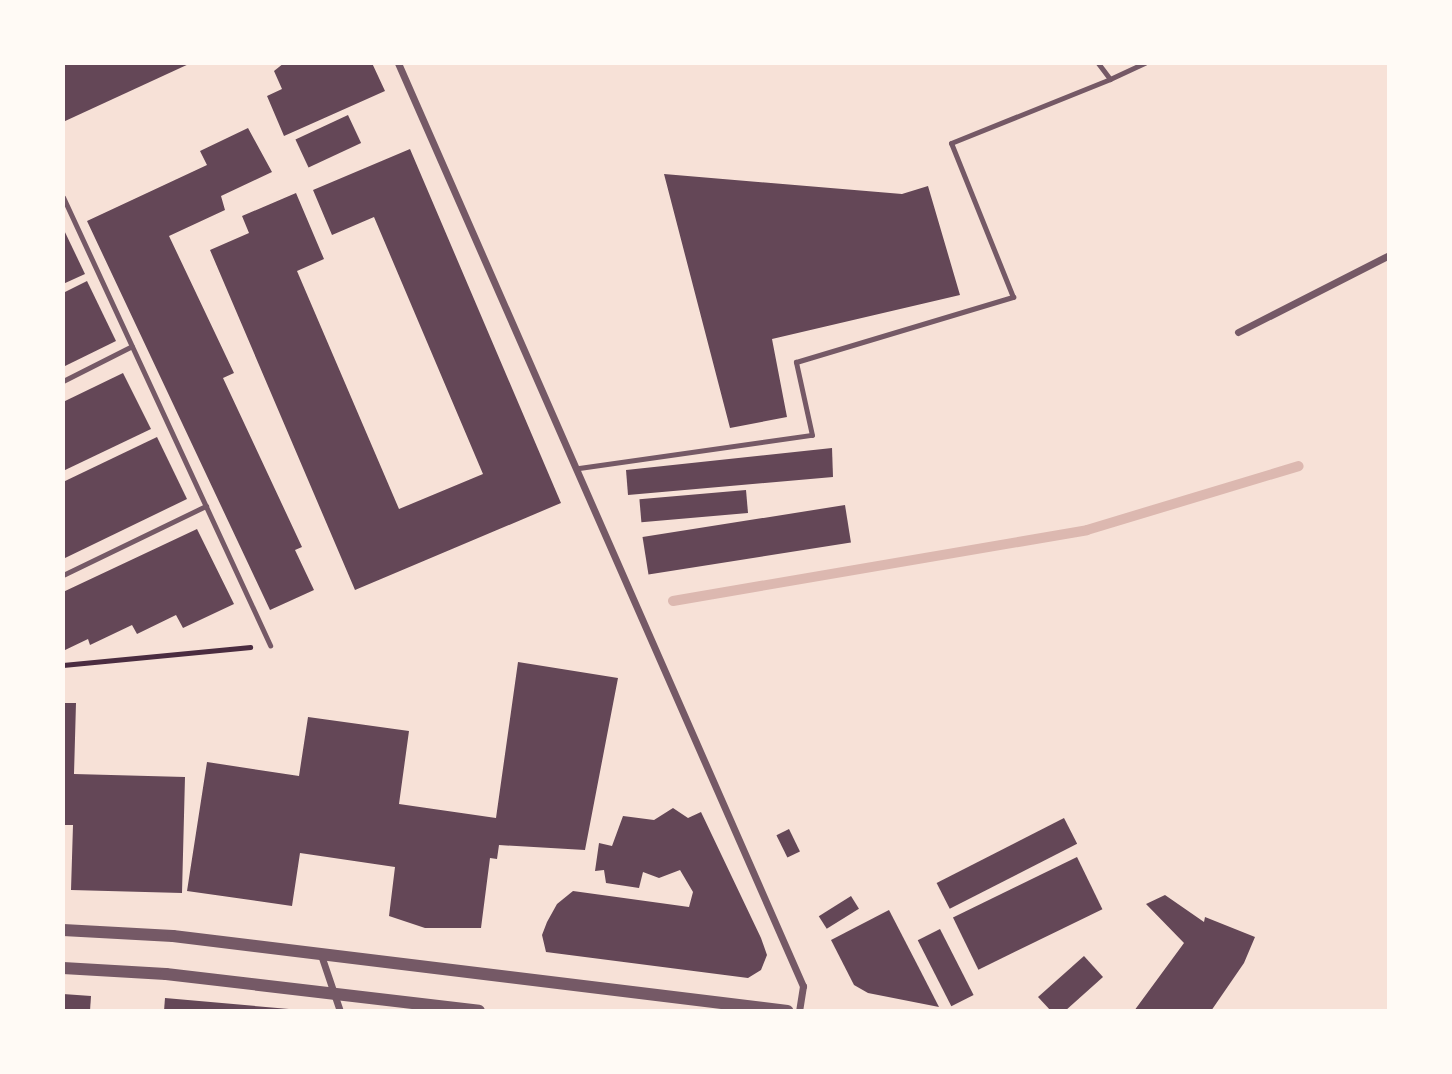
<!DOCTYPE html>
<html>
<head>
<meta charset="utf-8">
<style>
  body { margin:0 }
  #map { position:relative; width:1452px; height:1074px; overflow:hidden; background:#f7e1d7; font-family:"IBM Plex Sans",sans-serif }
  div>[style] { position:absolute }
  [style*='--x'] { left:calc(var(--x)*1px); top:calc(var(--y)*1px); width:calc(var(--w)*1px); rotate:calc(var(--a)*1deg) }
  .stream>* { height:10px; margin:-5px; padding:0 5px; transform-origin:5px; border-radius:5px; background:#dcb8b0 }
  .building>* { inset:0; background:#644757; transform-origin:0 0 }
  .path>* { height:4.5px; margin:-2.25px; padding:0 2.25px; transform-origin:2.25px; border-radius:2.25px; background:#4a2c40 }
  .service>* { height:5px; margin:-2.5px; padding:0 2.5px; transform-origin:2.5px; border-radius:2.5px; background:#755966 }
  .minor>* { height:7px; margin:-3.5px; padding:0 3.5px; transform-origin:3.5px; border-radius:3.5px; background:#755966 }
  .tertiary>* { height:12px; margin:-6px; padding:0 6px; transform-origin:6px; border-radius:6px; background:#755966 }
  span { translate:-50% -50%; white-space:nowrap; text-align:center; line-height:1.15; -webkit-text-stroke:7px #fffaf5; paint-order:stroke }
  .frame { position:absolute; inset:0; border:65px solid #fffaf5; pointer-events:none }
</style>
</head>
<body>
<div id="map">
  <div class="stream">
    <div style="--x:673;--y:601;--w:420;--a:-9.7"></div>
    <div style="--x:1087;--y:530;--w:221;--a:-16.8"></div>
  </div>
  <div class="building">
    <div style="clip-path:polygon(63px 63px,191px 63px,63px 122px)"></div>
    <div style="clip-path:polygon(284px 63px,372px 63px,385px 91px,284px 136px,267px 96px,282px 89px,274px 71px)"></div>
    <div style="left:348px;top:115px;width:31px;height:58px;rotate:65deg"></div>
    <div style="clip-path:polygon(248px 128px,272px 172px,221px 196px,225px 210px,169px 236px,234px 373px,223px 378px,302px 547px,295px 550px,314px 590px,270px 610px,87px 221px,207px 165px,200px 151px)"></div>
    <div style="clip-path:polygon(410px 149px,561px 503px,355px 590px,210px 250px,249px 233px,242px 216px,296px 193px,324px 259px,297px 271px,399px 509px,483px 474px,374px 217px,332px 235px,313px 190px)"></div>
    <div style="clip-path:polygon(664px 174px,902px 194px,928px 186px,960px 295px,772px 339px,787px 417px,730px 428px)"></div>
    <div style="clip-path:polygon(63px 228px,85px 274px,63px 284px)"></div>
    <div style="clip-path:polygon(87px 281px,116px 341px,63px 367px,63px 293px)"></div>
    <div style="clip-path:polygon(123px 373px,151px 429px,63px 471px,63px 402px)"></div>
    <div style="clip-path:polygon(157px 437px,187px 499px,63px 559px,63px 482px)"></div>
    <div style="clip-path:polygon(832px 448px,833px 477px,628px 495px,626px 470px)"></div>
    <div style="left:746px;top:490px;width:23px;height:107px;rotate:85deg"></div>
    <div style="left:845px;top:505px;width:38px;height:205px;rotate:81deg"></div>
    <div style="clip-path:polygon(197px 529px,234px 604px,183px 628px,176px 615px,137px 634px,132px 625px,90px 645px,88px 639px,63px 651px,63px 592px)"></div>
    <div style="clip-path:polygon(518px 662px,618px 678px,585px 850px,499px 845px,497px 859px,490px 858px,481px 928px,425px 928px,389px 916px,395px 867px,300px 853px,292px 906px,187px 891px,207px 762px,299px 776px,308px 717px,409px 731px,399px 804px,496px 818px)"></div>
    <div style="clip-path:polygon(63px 703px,76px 703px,74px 774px,185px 777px,182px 893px,71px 890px,73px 825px,63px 825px)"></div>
    <div style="clip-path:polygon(673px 808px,688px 818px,701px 812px,761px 938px,767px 955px,761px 970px,748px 978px,546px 952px,542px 935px,547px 922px,557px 904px,573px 891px,689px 907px,693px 892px,680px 870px,659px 878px,643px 872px,639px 888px,606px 883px,604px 870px,595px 871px,599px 843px,612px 846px,623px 816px,654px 820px)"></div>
    <div style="left:1064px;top:818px;width:29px;height:143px;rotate:63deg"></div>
    <div style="left:789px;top:829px;width:25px;height:14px;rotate:64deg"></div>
    <div style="left:1077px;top:857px;width:58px;height:138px;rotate:64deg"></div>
    <div style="clip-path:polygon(1165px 895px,1204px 922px,1205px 917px,1255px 937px,1244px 963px,1211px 1011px,1134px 1011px,1184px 943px,1146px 904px)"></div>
    <div style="left:851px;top:896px;width:15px;height:38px;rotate:58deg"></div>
    <div style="clip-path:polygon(889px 910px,919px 968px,939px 1007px,868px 993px,854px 985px,831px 940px)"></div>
    <div style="left:940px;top:929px;width:74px;height:25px;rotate:63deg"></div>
    <div style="clip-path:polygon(1084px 956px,1103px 977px,1065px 1011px,1051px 1011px,1038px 997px)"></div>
    <div style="clip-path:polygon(63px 994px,91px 996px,90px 1011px,63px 1011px)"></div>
    <div style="clip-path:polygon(165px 998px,289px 1009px,289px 1011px,164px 1011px)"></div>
  </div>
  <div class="path">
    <div style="--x:63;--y:665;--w:188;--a:-5.5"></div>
  </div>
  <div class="service">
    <div style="--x:1110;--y:79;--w:38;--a:-25"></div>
    <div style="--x:63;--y:197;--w:494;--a:65.2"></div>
    <div style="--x:63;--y:381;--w:77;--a:-26.9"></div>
    <div style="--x:579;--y:468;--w:235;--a:-8.1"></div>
    <div style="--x:812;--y:435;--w:75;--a:-102.4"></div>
    <div style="--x:796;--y:362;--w:227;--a:-16.7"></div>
    <div style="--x:1013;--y:297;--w:166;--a:-111.9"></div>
    <div style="--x:951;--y:143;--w:171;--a:-21.9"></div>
    <div style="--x:1110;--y:79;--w:20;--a:-127"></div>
    <div style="--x:63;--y:575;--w:159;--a:-25.8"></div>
  </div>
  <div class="minor">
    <div style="--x:398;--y:63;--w:1008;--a:66.31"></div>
    <div style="--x:803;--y:986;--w:25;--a:99"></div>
    <div style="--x:1238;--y:332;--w:169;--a:-27"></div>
    <div style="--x:321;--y:955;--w:59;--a:71.3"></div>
  </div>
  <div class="tertiary">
    <div style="--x:63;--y:930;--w:110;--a:3.1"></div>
    <div style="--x:173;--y:936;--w:619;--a:6.96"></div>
    <div style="--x:63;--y:968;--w:103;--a:3.3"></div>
    <div style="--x:166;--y:974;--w:315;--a:6.7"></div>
  </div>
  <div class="frame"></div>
</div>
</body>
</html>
